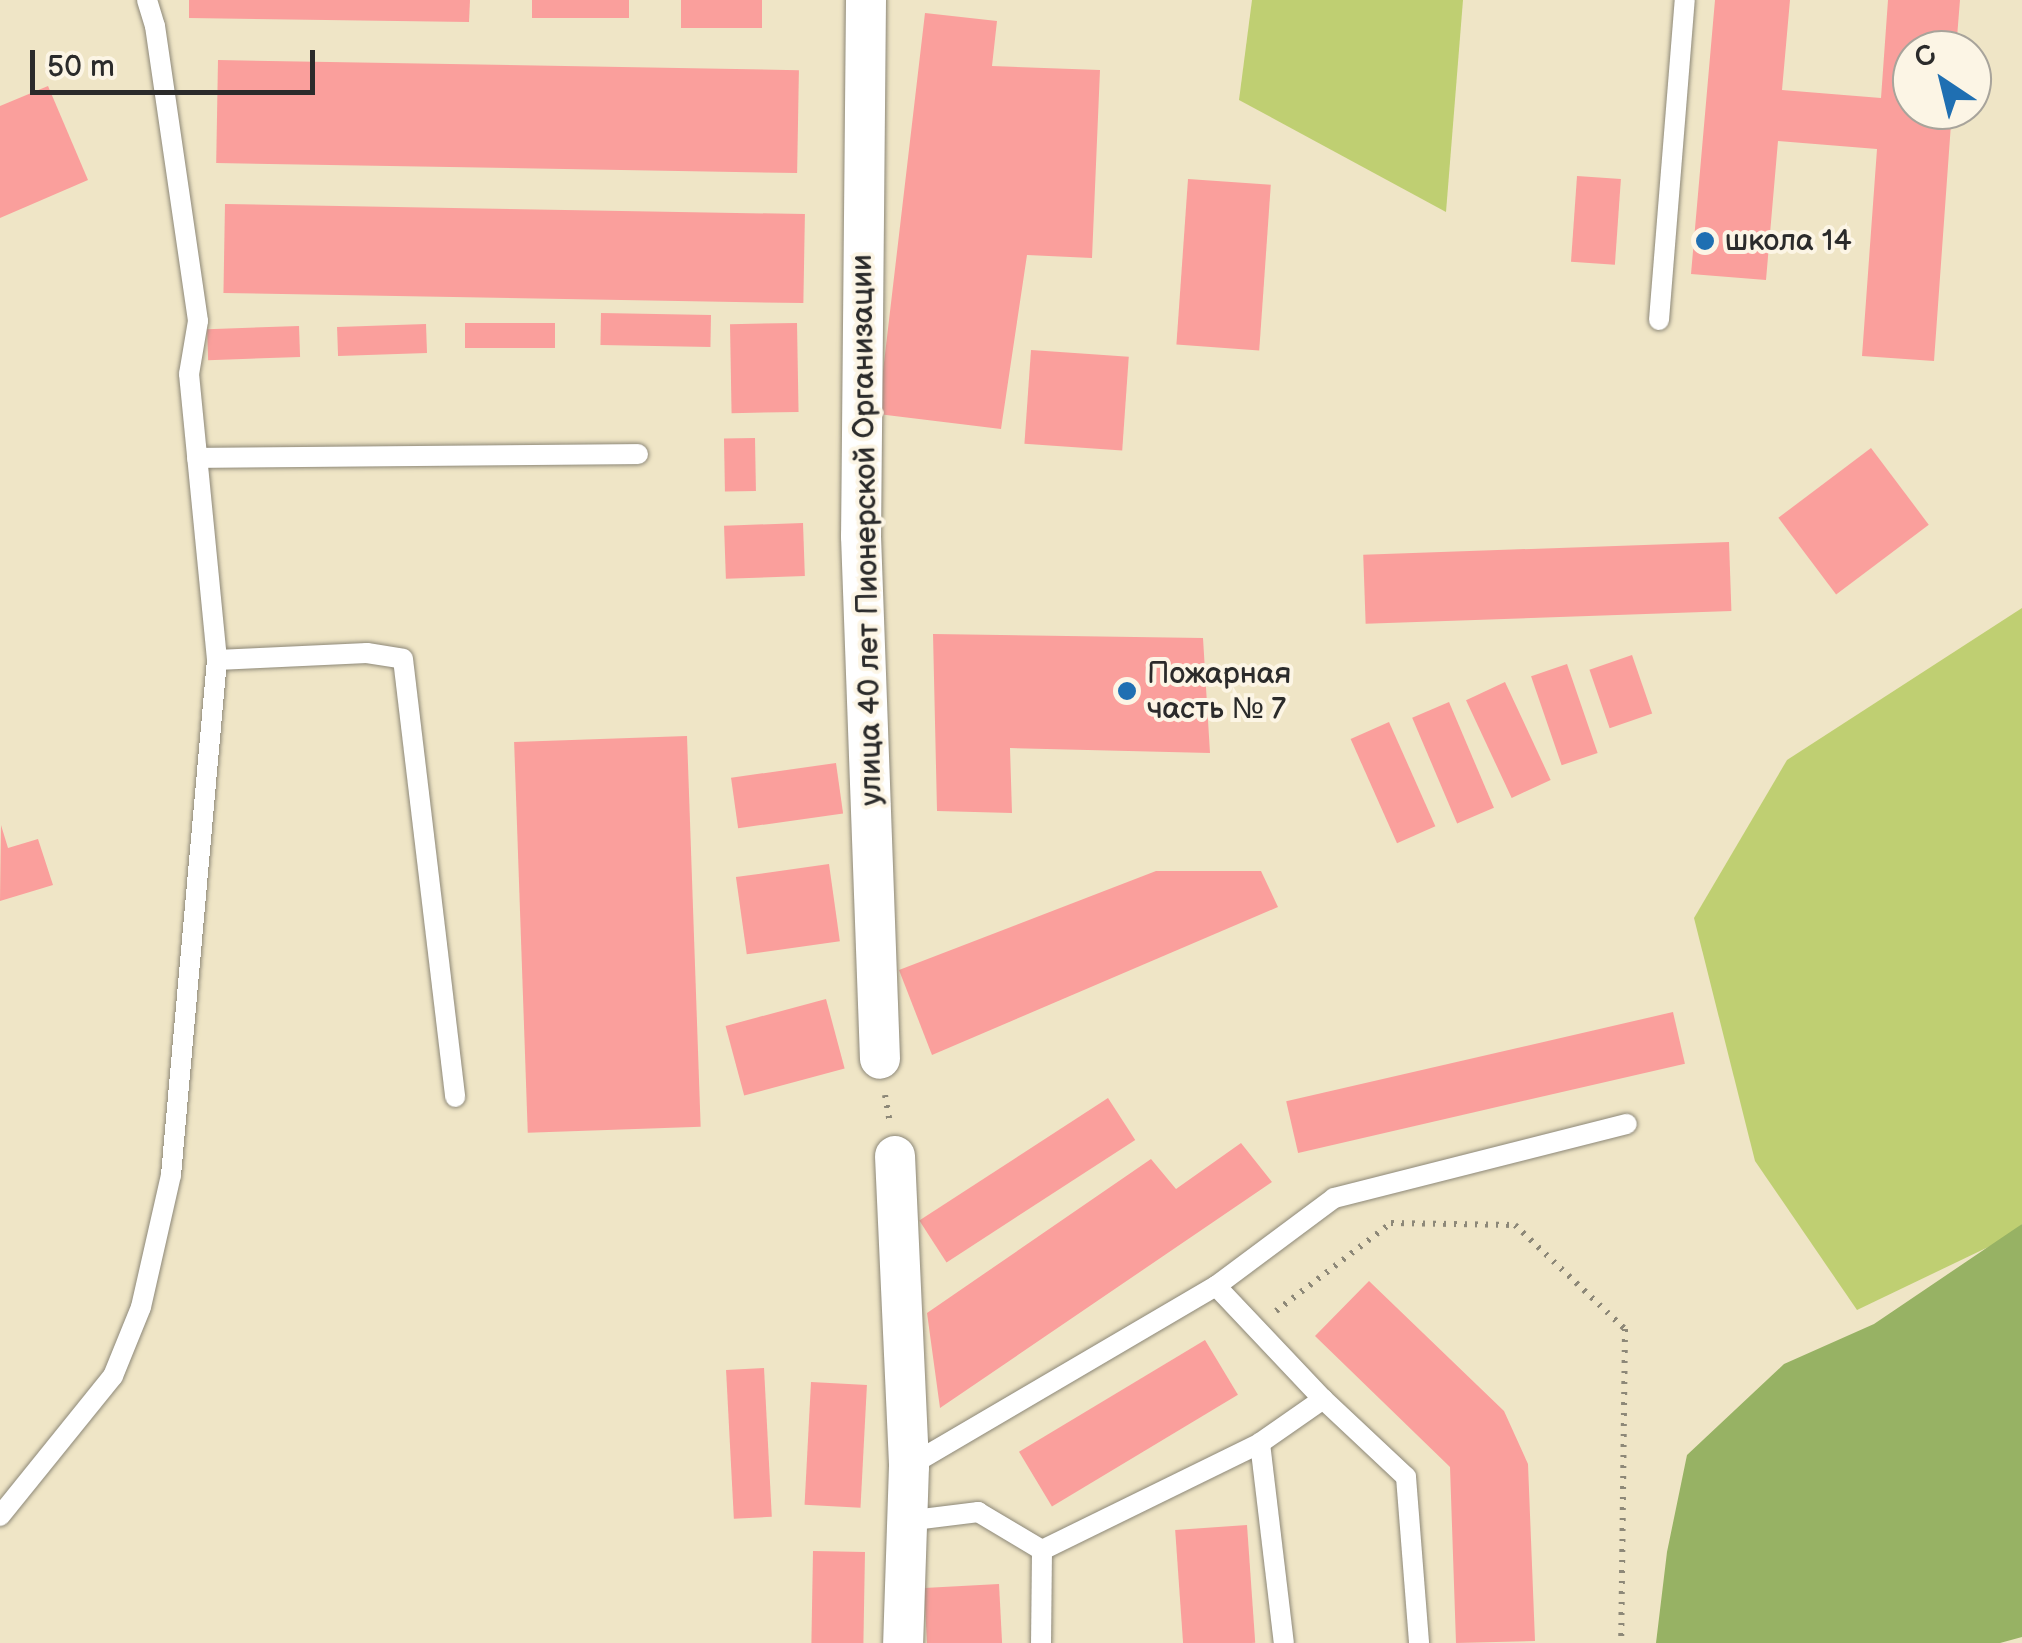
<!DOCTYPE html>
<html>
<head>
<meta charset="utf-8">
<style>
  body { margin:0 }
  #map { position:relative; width:2022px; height:1643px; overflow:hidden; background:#efe5c6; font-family:"Balsamiq Sans",sans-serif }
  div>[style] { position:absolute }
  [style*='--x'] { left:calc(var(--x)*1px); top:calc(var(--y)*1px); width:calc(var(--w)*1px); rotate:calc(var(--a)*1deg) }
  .green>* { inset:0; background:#bfcf72 }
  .forest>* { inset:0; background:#97b264 }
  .building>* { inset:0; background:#fa9f9c; transform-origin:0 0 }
  .path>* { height:6px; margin-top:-3px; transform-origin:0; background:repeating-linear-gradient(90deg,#8d8878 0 2.5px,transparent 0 10.5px) }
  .roads { filter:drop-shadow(0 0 2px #8d8878) drop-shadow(0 0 2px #8d8878) }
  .lane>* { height:20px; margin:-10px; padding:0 10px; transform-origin:10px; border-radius:10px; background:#fff }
  .street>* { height:40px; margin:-20px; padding:0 20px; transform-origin:20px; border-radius:20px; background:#fff }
  .dots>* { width:28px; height:28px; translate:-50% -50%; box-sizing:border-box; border:5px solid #fcf5e5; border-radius:50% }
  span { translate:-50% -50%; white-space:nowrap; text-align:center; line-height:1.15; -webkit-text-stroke:8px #fcf5e5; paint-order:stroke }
  .poi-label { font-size:30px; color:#2b2b2b }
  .left { translate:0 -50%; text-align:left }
  .street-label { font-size:30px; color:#2b2b2b }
  .north { position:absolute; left:1892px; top:30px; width:100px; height:100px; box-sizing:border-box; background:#fcf5e5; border:2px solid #a8a49b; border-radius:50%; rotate:325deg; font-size:28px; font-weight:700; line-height:40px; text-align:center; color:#2b2b2b }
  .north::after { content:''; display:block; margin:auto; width:35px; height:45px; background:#1f6fb2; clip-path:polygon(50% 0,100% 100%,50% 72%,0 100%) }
  .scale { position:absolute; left:30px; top:50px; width:285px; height:45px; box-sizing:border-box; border:5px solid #2b2b2b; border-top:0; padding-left:12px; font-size:30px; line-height:35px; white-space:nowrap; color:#2b2b2b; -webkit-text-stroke:8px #fcf5e5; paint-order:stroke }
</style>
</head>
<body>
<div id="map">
  <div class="green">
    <div style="clip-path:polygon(1252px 0,1463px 0,1446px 212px,1239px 100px)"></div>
    <div style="clip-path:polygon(2022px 608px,2022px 1224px,2005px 1239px,1857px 1310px,1755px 1161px,1694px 918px,1787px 760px)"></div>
  </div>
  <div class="forest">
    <div style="clip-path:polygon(2022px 1224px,2022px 1637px,2000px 1643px,1656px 1643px,1667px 1552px,1687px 1455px,1784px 1364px,1874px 1324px)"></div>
  </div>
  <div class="building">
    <div style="clip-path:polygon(189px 0,470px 0,469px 22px,189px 18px)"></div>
    <div style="left:532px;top:0;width:97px;height:18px"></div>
    <div style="left:681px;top:0;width:81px;height:28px"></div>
    <div style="clip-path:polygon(1715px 0,1790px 0,1782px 90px,1881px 98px,1888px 0,1960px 0,1956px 50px,1912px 50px,1912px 110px,1952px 110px,1934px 361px,1862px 356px,1877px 149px,1778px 141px,1766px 280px,1691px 274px)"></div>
    <div style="clip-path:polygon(925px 13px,997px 21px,992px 66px,1100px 70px,1092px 258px,1027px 255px,1001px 429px,878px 414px)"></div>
    <div style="left:218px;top:60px;width:581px;height:103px;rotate:1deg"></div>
    <div style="clip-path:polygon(48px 86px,88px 180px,0 218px,0 106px)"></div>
    <div style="left:1577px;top:176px;width:44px;height:86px;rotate:4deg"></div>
    <div style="left:1188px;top:179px;width:83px;height:166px;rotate:4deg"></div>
    <div style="left:225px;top:204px;width:580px;height:89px;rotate:1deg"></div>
    <div style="left:601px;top:313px;width:110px;height:32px;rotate:1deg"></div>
    <div style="left:465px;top:323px;width:90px;height:25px"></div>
    <div style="left:797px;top:323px;width:89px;height:67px;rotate:89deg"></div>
    <div style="left:426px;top:324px;width:29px;height:89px;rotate:88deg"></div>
    <div style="left:299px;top:326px;width:31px;height:92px;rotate:88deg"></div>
    <div style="left:1031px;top:350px;width:98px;height:94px;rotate:4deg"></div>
    <div style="left:755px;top:438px;width:53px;height:31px;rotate:89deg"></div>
    <div style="left:1871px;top:448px;width:96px;height:116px;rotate:53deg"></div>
    <div style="left:803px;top:523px;width:53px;height:79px;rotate:88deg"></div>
    <div style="left:1729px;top:542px;width:69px;height:366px;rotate:88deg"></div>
    <div style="clip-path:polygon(933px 634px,1203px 638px,1210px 753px,1010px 748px,1012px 813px,937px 811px)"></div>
    <div style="left:1632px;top:655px;width:62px;height:45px;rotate:71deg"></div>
    <div style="left:1567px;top:664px;width:94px;height:38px;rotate:71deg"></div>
    <div style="left:1505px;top:682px;width:108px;height:43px;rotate:65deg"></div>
    <div style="left:1449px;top:702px;width:115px;height:40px;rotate:67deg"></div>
    <div style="left:1389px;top:722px;width:114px;height:42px;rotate:66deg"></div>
    <div style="left:687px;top:736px;width:391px;height:173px;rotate:88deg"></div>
    <div style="left:836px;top:763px;width:51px;height:106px;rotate:82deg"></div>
    <div style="clip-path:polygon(1px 825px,8px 848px,38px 839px,53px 885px,0 901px)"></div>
    <div style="left:829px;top:864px;width:78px;height:94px;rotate:82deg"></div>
    <div style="clip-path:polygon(1156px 871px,1261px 871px,1278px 907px,932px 1055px,899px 970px)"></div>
    <div style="left:826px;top:999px;width:72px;height:104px;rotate:75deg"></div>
    <div style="left:1673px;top:1012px;width:53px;height:397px;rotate:77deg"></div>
    <div style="left:1108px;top:1098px;width:50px;height:225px;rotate:57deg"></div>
    <div style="clip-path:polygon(1241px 1143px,1272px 1182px,940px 1408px,927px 1313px,1151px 1159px,1176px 1189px)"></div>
    <div style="clip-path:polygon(1369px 1281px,1504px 1411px,1528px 1464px,1535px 1641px,1456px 1643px,1450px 1467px,1315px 1336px)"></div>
    <div style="left:1205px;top:1340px;width:64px;height:217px;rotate:59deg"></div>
    <div style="left:764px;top:1368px;width:149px;height:38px;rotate:87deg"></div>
    <div style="left:811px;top:1382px;width:56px;height:123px;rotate:3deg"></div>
    <div style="left:1247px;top:1525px;width:118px;height:72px;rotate:86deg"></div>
    <div style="left:813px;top:1551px;width:52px;height:92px;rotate:1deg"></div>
    <div style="left:999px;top:1584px;width:59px;height:75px;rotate:87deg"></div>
  </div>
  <div class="path">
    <div style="--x:885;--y:1095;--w:27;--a:80"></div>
    <div style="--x:1276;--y:1311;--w:145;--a:-37.4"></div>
    <div style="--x:1391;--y:1223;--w:124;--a:0.9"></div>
    <div style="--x:1515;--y:1225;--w:151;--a:43.4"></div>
    <div style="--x:1625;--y:1329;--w:314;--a:90.7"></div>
  </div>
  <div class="roads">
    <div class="lane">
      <div style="--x:147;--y:0;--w:27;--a:73"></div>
      <div style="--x:155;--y:26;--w:298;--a:81.7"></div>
      <div style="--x:198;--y:321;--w:54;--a:99.6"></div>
      <div style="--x:189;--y:374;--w:287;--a:84.4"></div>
      <div style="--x:217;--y:660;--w:150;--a:-2.7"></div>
      <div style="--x:367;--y:653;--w:36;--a:9"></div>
      <div style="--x:403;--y:659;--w:441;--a:83.2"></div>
      <div style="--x:1659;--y:320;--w:321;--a:-85.4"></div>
      <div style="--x:197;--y:458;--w:441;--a:-0.5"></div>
      <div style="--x:1216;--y:1286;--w:147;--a:-36.7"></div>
      <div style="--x:1334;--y:1198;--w:302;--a:-14.2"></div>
      <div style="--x:1260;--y:1443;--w:77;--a:-34.9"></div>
      <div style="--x:1323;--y:1399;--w:114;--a:43.2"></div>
      <div style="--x:1406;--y:1477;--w:167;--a:85.5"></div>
      <div style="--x:909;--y:1466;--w:356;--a:-30.4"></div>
      <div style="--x:1216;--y:1286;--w:156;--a:46.6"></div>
      <div style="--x:0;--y:1516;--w:180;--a:-51.1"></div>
      <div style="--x:113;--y:1376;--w:74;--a:-67.9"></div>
      <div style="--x:141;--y:1307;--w:135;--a:-77.2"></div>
      <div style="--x:171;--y:1175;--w:517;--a:-84.9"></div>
      <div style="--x:906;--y:1521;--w:73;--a:-7.1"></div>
      <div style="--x:978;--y:1512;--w:74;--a:30.7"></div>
      <div style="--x:1042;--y:1550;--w:93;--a:90.6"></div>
      <div style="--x:1042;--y:1550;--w:243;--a:-26.1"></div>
      <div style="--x:1260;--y:1443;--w:201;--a:83.2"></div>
    </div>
    <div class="street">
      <div style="--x:866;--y:0;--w:536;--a:90.53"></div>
      <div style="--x:861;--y:536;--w:523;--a:87.92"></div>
      <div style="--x:895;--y:1156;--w:310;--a:87.4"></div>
      <div style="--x:909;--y:1466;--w:177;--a:91.9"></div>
    </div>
  </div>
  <div class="dots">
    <div style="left:1705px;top:241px;background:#1f6fb2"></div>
    <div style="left:1127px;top:691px;background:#1f6fb2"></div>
  </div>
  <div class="poi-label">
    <span class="left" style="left:1725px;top:241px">школа 14</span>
    <span class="left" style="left:1147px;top:691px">Пожарная<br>часть № 7</span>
  </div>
  <div class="street-label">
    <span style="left:867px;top:530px;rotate:-91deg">улица 40 лет Пионерской Организации</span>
  </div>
  <div class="north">С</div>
  <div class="scale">50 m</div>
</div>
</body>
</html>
